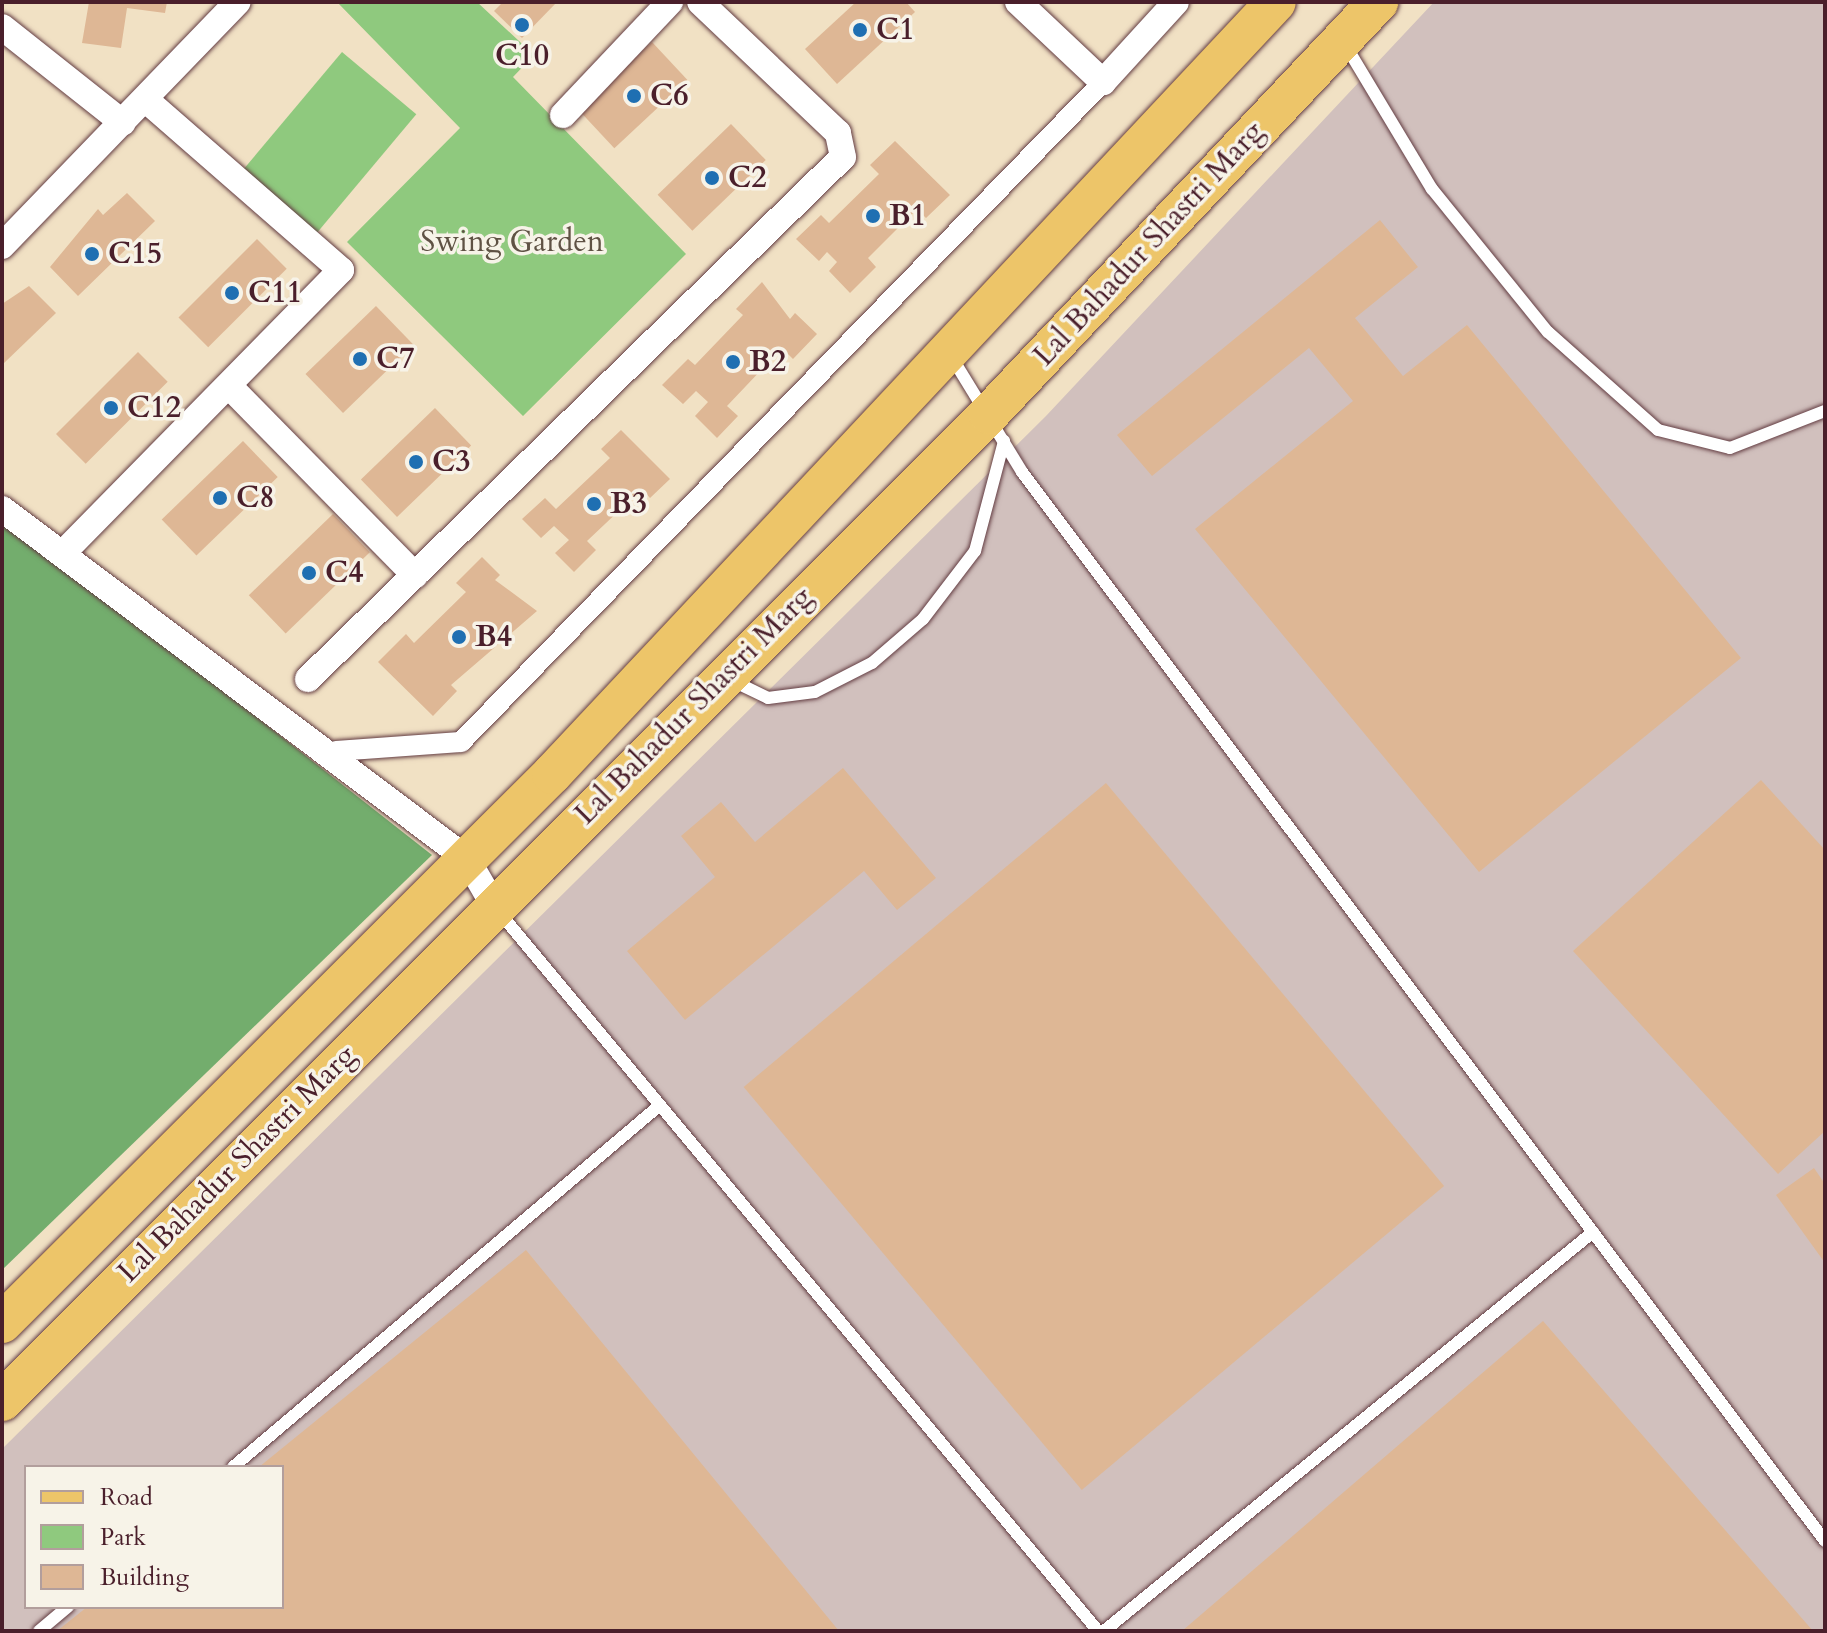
<!DOCTYPE html>
<html>
<head>
<meta charset="utf-8">
<style>
  body { margin:0 }
  #map { position:relative; width:1827px; height:1633px; overflow:hidden; background:#f1e1c4; font-family:Cardo,serif }
  div>[style] { position:absolute }
  [style*='--x'] { left:calc(var(--x)*1px); top:calc(var(--y)*1px); width:calc(var(--w)*1px); rotate:calc(var(--a)*1deg) }
  .industrial>* { inset:0; background:#d1c0bd }
  .green>* { inset:0; background:#8fc97e; transform-origin:0 0 }
  .forest>* { inset:0; background:#73ad6d }
  .building>* { inset:0; background:#deb795; transform-origin:0 0 }
  .roads { filter:drop-shadow(0 0 2px #633c42) drop-shadow(0 0 2px #633c42) }
  .service>* { height:12px; margin:-6px; padding:0 6px; transform-origin:6px; border-radius:6px; background:#fff }
  .pedestrian>* { height:20px; margin:-10px; padding:0 10px; transform-origin:10px; border-radius:10px; background:#fff }
  .minor>* { height:26px; margin:-13px; padding:0 13px; transform-origin:13px; border-radius:13px; background:#fff }
  .primary>* { height:40px; margin:-20px; padding:0 20px; transform-origin:20px; border-radius:20px; background:#edc569 }
  .dots>* { width:22px; height:22px; translate:-50% -50%; box-sizing:border-box; border:4px solid #f7f3e8; border-radius:50% }
  span { translate:-50% -50%; white-space:nowrap; text-align:center; line-height:1.15; -webkit-text-stroke:7px #f7f3e8; paint-order:stroke }
  .poi-label { font-size:30px; color:#4a1f2b; font-weight:700 }
  .left { translate:0 -50%; text-align:left }
  .park-label { font-size:30px; color:#5f5244 }
  .street-label { font-size:30px; color:#4a1f2b }
  .frame { position:absolute; inset:0; border:4px solid #4a1f2b; pointer-events:none }
  .legend { position:absolute; left:24px; top:1465px; width:260px; height:144px; box-sizing:border-box; background:#f7f3e8; border:2px solid #b29e9c; margin:0; padding:10px 14px; list-style:none; font-size:24px; color:#4a1f2b }
  .legend li { display:flex; align-items:center; gap:16px; height:40px }
  .legend b { width:40px; border:2px solid #b29e9c }
</style>
</head>
<body>
<div id="map">
  <div class="industrial">
    <div style="clip-path:polygon(evenodd,1434px 2px,1825px 2px,1825px 1631px,2px 1631px,2px 1449px,1046px 416px,1434px 2px,26px 1467px,282px 1467px,282px 1607px,26px 1607px,26px 1467px)"></div>
  </div>
  <div class="green">
    <div style="clip-path:polygon(337px 2px,477px 2px,534px 55px,513px 77px,686px 254px,523px 416px,347px 242px,460px 128px)"></div>
    <div style="left:342px;top:52px;width:97px;height:160px;rotate:40deg"></div>
  </div>
  <div class="forest">
    <div style="clip-path:polygon(2px 517px,432px 855px,2px 1270px)"></div>
  </div>
  <div class="building">
    <div style="clip-path:polygon(89px 2px,167px 2px,165px 13px,127px 8px,121px 48px,82px 43px)"></div>
    <div style="clip-path:polygon(503px 2px,557px 2px,522px 38px,494px 11px)"></div>
    <div style="clip-path:polygon(856px 2px,906px 2px,915px 12px,837px 84px,805px 49px)"></div>
    <div style="left:652px;top:42px;width:52px;height:100px;rotate:47deg"></div>
    <div style="left:731px;top:124px;width:50px;height:102px;rotate:46deg"></div>
    <div style="clip-path:polygon(895px 141px,950px 195px,926px 218px,917px 209px,868px 258px,876px 267px,850px 293px,829px 271px,837px 262px,827px 252px,819px 261px,796px 239px,821px 215px,829px 223px,879px 174px,870px 165px)"></div>
    <div style="clip-path:polygon(127px 193px,155px 221px,78px 296px,50px 267px,98px 209px,103px 215px)"></div>
    <div style="clip-path:polygon(1380px 220px,1418px 267px,1355px 318px,1403px 376px,1467px 325px,1741px 658px,1479px 872px,1195px 529px,1353px 401px,1309px 348px,1152px 476px,1117px 435px)"></div>
    <div style="left:257px;top:239px;width:42px;height:111px;rotate:45deg"></div>
    <div style="clip-path:polygon(762px 282px,790px 319px,795px 313px,817px 334px,793px 359px,782px 348px,727px 406px,738px 416px,717px 438px,695px 416px,708px 402px,696px 391px,683px 404px,662px 385px,688px 359px,695px 365px,743px 315px,736px 309px)"></div>
    <div style="clip-path:polygon(29px 286px,56px 313px,2px 365px,2px 304px)"></div>
    <div style="left:376px;top:306px;width:54px;height:98px;rotate:46deg"></div>
    <div style="left:138px;top:352px;width:42px;height:116px;rotate:45deg"></div>
    <div style="left:435px;top:408px;width:52px;height:103px;rotate:46deg"></div>
    <div style="clip-path:polygon(621px 430px,670px 479px,650px 498px,642px 489px,587px 541px,596px 550px,574px 572px,555px 553px,569px 540px,554px 526px,541px 538px,522px 519px,545px 498px,556px 509px,610px 458px,601px 449px)"></div>
    <div style="left:243px;top:441px;width:50px;height:113px;rotate:46deg"></div>
    <div style="left:333px;top:514px;width:53px;height:117px;rotate:46deg"></div>
    <div style="clip-path:polygon(482px 557px,500px 575px,495px 580px,537px 611px,451px 685px,457px 691px,433px 716px,378px 662px,406px 634px,414px 643px,466px 592px,456px 583px)"></div>
    <div style="clip-path:polygon(843px 768px,936px 878px,897px 910px,864px 871px,685px 1020px,627px 951px,715px 877px,681px 836px,721px 802px,755px 842px)"></div>
    <div style="clip-path:polygon(1761px 780px,1825px 850px,1825px 1131px,1778px 1174px,1573px 951px)"></div>
    <div style="left:1106px;top:783px;width:526px;height:473px;rotate:50deg"></div>
    <div style="clip-path:polygon(1814px 1168px,1825px 1184px,1825px 1263px,1776px 1195px)"></div>
    <div style="clip-path:polygon(526px 1250px,839px 1631px,57px 1631px,87px 1607px,282px 1607px,282px 1467px,259px 1467px)"></div>
    <div style="clip-path:polygon(1543px 1321px,1813px 1631px,1182px 1631px)"></div>
  </div>
  <div class="roads">
    <div class="service">
      <div style="--x:1346;--y:46;--w:167;--a:59"></div>
      <div style="--x:1432;--y:189;--w:184;--a:51"></div>
      <div style="--x:1548;--y:332;--w:147;--a:41.7"></div>
      <div style="--x:1658;--y:430;--w:74;--a:14"></div>
      <div style="--x:1730;--y:448;--w:102;--a:-21.3"></div>
      <div style="--x:951;--y:356;--w:136;--a:58.5"></div>
      <div style="--x:1022;--y:472;--w:1337;--a:53.09"></div>
      <div style="--x:731;--y:680;--w:41;--a:25.9"></div>
      <div style="--x:768;--y:698;--w:47;--a:-7.3"></div>
      <div style="--x:815;--y:692;--w:64;--a:-27"></div>
      <div style="--x:872;--y:663;--w:67;--a:-40.8"></div>
      <div style="--x:923;--y:619;--w:86;--a:-52.6"></div>
      <div style="--x:975;--y:551;--w:114;--a:-75.2"></div>
      <div style="--x:499;--y:912;--w:936;--a:50.2"></div>
      <div style="--x:233;--y:1467;--w:560;--a:-40.29"></div>
      <div style="--x:39;--y:1631;--w:38;--a:-40"></div>
      <div style="--x:1104;--y:1631;--w:631;--a:-39.21"></div>
    </div>
    <div class="pedestrian">
      <div style="--x:336;--y:751;--w:125;--a:-4.1"></div>
      <div style="--x:461;--y:742;--w:921;--a:-45.79"></div>
    </div>
    <div class="minor">
      <div style="--x:1018;--y:2;--w:117;--a:43.3"></div>
      <div style="--x:1103;--y:82;--w:108;--a:-47.6"></div>
      <div style="--x:2;--y:27;--w:154;--a:38.4"></div>
      <div style="--x:563;--y:115;--w:156;--a:-46.6"></div>
      <div style="--x:2;--y:246;--w:339;--a:-46"></div>
      <div style="--x:230;--y:387;--w:264;--a:45.5"></div>
      <div style="--x:2;--y:509;--w:582;--a:36.97"></div>
      <div style="--x:467;--y:859;--w:54;--a:60.1"></div>
      <div style="--x:62;--y:554;--w:398;--a:-45.5"></div>
      <div style="--x:341;--y:270;--w:259;--a:-138.9"></div>
      <div style="--x:308;--y:679;--w:747;--a:-44.3"></div>
      <div style="--x:843;--y:157;--w:25;--a:-102"></div>
      <div style="--x:838;--y:133;--w:190;--a:-136.5"></div>
    </div>
    <div class="primary">
      <div style="--x:2;--y:1323;--w:777;--a:-44.95"></div>
      <div style="--x:552;--y:774;--w:1058;--a:-46.84"></div>
      <div style="--x:2;--y:1401;--w:1396;--a:-45"></div>
      <div style="--x:989;--y:414;--w:567;--a:-46.64"></div>
    </div>
  </div>
  <div class="dots">
    <div style="left:522px;top:25px;background:#1f6fb2"></div>
    <div style="left:860px;top:30px;background:#1f6fb2"></div>
    <div style="left:634px;top:96px;background:#1f6fb2"></div>
    <div style="left:712px;top:178px;background:#1f6fb2"></div>
    <div style="left:873px;top:216px;background:#1f6fb2"></div>
    <div style="left:92px;top:254px;background:#1f6fb2"></div>
    <div style="left:232px;top:293px;background:#1f6fb2"></div>
    <div style="left:360px;top:359px;background:#1f6fb2"></div>
    <div style="left:733px;top:362px;background:#1f6fb2"></div>
    <div style="left:111px;top:408px;background:#1f6fb2"></div>
    <div style="left:416px;top:462px;background:#1f6fb2"></div>
    <div style="left:220px;top:498px;background:#1f6fb2"></div>
    <div style="left:594px;top:504px;background:#1f6fb2"></div>
    <div style="left:309px;top:573px;background:#1f6fb2"></div>
    <div style="left:459px;top:637px;background:#1f6fb2"></div>
  </div>
  <div class="poi-label">
    <span class="left" style="left:876px;top:30px">C1</span>
    <span style="left:522px;top:56px">C10</span>
    <span class="left" style="left:650px;top:96px">C6</span>
    <span class="left" style="left:728px;top:178px">C2</span>
    <span class="left" style="left:889px;top:216px">B1</span>
    <span class="left" style="left:108px;top:254px">C15</span>
    <span class="left" style="left:248px;top:293px">C11</span>
    <span class="left" style="left:376px;top:359px">C7</span>
    <span class="left" style="left:749px;top:362px">B2</span>
    <span class="left" style="left:127px;top:408px">C12</span>
    <span class="left" style="left:432px;top:462px">C3</span>
    <span class="left" style="left:236px;top:498px">C8</span>
    <span class="left" style="left:610px;top:504px">B3</span>
    <span class="left" style="left:325px;top:573px">C4</span>
    <span class="left" style="left:475px;top:637px">B4</span>
  </div>
  <div class="park-label">
    <span style="left:512px;top:242px">Swing Garden</span>
  </div>
  <div class="street-label">
    <span style="left:1149px;top:244px;rotate:-47deg">Lal Bahadur Shastri Marg</span>
    <span style="left:694px;top:706px;rotate:-45deg">Lal Bahadur Shastri Marg</span>
    <span style="left:237px;top:1164px;rotate:-45deg">Lal Bahadur Shastri Marg</span>
  </div>
  <div class="frame"></div>
  <ul class="legend">
  <li><b style="height:10px;background:#edc569"></b>Road</li>
  <li><b style="height:22px;background:#8fc97e"></b>Park</li>
  <li><b style="height:22px;background:#deb795"></b>Building</li>
  </ul>
</div>
</body>
</html>
